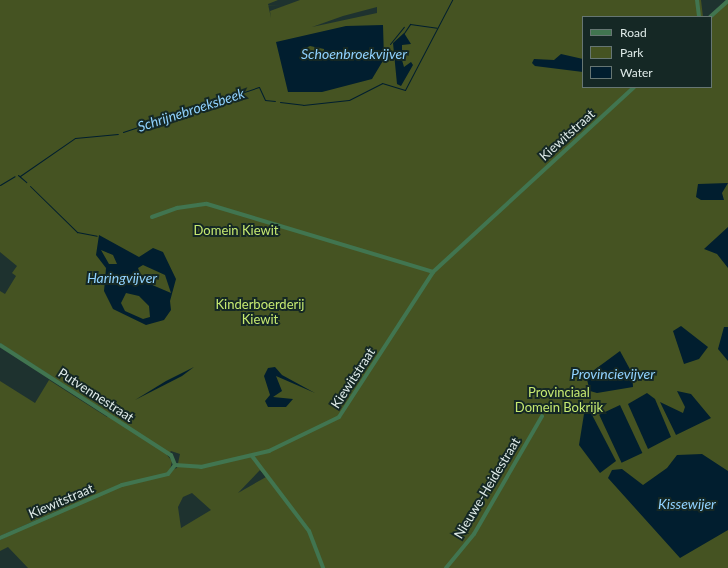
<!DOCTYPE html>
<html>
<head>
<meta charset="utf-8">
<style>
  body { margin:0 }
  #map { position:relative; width:728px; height:568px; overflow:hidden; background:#1e322f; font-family:Lato,sans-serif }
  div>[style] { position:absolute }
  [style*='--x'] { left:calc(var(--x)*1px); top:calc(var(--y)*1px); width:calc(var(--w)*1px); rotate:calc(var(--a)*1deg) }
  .green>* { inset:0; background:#455322 }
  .water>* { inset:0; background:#011e2f; transform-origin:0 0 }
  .stream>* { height:1px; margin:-0.5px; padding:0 0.5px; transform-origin:0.5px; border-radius:0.5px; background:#011e2f }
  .minor>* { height:4px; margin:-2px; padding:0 2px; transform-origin:2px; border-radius:2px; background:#417550 }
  span { translate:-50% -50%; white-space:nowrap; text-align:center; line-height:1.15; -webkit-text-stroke:4px #152825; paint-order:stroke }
  .street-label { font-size:13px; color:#dfebe9 }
  .park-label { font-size:13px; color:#c6e971 }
  .water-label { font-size:14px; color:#90d2fe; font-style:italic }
  .legend { position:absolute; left:582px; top:16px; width:130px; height:72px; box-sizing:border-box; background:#152825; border:1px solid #667673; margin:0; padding:5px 7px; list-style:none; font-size:12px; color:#dfebe9 }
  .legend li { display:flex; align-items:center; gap:8px; height:20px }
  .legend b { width:20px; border:1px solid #667673 }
</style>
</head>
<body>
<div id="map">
  <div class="green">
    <div style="clip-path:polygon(evenodd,0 0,278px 0,268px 4px,271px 18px,270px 11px,300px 0,701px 0,703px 17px,583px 17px,583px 87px,711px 87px,711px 18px,728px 2px,728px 568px,28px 568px,8px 547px,0 551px,0 540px,73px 504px,0 536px,0 381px,35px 403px,49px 380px,107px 417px,110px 414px,0 343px,0 291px,5px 294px,16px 276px,12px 273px,17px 266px,0 252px,0 0,377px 7px,377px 13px,312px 27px,343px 16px,377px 7px,0 0,171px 451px,180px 454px,177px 468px,170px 470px,172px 461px,167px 455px,171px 451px,0 0,260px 470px,266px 477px,238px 493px,260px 470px,0 0,192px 493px,211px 510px,181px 528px,178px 507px,183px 497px,192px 493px)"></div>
  </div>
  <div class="water">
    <div style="clip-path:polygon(evenodd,383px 25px,384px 59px,372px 79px,322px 92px,288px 92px,276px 42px,346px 26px,383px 25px,310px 46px,324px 49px,325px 57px,317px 60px,309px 57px,306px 48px,310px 46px)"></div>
    <div style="clip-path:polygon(404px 33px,411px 44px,402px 45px,402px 60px,404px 67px,411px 62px,413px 65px,401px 86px,397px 84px,393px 43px)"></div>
    <div style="clip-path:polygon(561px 54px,583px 59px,583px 72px,535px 66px,532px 63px,534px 59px,554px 60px)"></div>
    <div style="clip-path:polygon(728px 183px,722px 193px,724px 200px,701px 200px,696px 197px,698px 184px)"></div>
    <div style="clip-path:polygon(728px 227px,728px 268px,717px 254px,704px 249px)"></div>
    <div style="clip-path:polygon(evenodd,99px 235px,139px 257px,153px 248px,163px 252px,176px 279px,170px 301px,171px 310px,164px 320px,146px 325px,113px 309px,104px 291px,106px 268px,96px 255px,99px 235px,101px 250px,113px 255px,117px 264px,109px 264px,101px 250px,99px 235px,143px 265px,165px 275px,171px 293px,143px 281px,138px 268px,143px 265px,99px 235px,126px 293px,139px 296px,149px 306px,150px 317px,143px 319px,125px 311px,121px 303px,126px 293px)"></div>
    <div style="clip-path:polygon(681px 326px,708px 347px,699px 359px,684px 364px,673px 331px)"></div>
    <div style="clip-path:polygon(724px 327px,728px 327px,728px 361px,718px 349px)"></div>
    <div style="clip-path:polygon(620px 351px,632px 373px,633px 387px,597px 393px,590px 391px,586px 376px)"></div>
    <div style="clip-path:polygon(194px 367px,182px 376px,135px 400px,166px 381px)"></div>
    <div style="clip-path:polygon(275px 367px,282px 375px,315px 393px,276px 376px,282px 391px,273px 397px,293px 399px,286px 407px,268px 407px,265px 401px,270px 395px,264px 376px,268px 368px)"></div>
    <div style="clip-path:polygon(677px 391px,691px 394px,711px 418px,676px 435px,660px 402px,683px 413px,685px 407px)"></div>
    <div style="clip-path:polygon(647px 393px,655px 399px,671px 437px,648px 449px,628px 404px)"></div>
    <div style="left:620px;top:405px;width:53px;height:23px;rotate:65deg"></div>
    <div style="clip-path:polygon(590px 411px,616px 461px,600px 473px,579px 445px,584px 414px)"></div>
    <div style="clip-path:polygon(702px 454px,728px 471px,728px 530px,680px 558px,608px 478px,612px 470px,622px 469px,643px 485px,667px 468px,677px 455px)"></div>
  </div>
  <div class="stream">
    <div style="--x:404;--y:33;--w:11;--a:-56"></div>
    <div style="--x:410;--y:24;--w:27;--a:8"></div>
    <div style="--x:390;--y:44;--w:22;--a:-51"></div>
    <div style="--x:280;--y:102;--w:23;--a:7"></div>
    <div style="--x:303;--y:105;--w:46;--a:-6.2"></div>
    <div style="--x:349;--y:100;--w:37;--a:-27"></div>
    <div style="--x:382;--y:83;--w:24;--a:17"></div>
    <div style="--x:405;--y:90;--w:102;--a:-62.4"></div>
    <div style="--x:123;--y:132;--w:143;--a:-18.3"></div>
    <div style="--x:259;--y:87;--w:14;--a:65"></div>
    <div style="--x:265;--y:100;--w:10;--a:6"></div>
    <div style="--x:18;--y:175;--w:11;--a:41"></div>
    <div style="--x:20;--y:176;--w:67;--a:-34.6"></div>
    <div style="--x:75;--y:138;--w:43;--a:-5.3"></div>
    <div style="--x:0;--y:185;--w:17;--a:-31"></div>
    <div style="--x:30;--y:186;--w:66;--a:44.4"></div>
    <div style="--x:77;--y:232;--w:20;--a:11"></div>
  </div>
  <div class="minor">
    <div style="--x:697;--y:0;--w:17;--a:83"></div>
    <div style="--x:710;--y:17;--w:24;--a:-42"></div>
    <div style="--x:152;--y:217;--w:27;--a:-20"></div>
    <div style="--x:177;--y:208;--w:30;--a:-8"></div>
    <div style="--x:207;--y:204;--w:236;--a:16.7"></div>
    <div style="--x:0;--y:345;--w:203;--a:32.8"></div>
    <div style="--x:171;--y:455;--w:11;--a:68"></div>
    <div style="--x:252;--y:456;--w:94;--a:52.8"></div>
    <div style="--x:309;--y:531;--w:40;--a:69"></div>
    <div style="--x:175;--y:465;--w:26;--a:4"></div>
    <div style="--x:201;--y:467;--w:70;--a:-13.2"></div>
    <div style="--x:269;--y:451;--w:78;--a:-25.9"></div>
    <div style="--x:339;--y:417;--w:173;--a:-57"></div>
    <div style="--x:433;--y:272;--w:273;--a:-42.6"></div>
    <div style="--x:0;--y:538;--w:133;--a:-23.5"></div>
    <div style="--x:122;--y:485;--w:47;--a:-13.4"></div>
    <div style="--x:168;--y:474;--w:11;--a:-52"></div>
    <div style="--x:446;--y:568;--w:44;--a:-50.5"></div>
    <div style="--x:474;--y:534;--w:136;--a:-60"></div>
  </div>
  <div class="street-label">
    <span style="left:567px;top:135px;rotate:-42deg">Kiewitstraat</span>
    <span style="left:353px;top:378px;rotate:-57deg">Kiewitstraat</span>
    <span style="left:96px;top:395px;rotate:33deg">Putvennestraat</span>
    <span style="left:487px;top:488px;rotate:-59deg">Nieuwe-Heidestraat</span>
    <span style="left:61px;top:501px;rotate:-23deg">Kiewitstraat</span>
  </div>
  <div class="park-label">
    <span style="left:236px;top:230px">Domein Kiewit</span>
    <span style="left:260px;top:312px">Kinderboerderij<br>Kiewit</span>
    <span style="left:559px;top:400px">Provinciaal<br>Domein Bokrijk</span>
  </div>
  <div class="water-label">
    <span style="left:354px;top:54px">Schoenbroekvijver</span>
    <span style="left:191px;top:110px;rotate:-18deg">Schrijnebroeksbeek</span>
    <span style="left:122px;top:278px">Haringvijver</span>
    <span style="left:613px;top:374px">Provincievijver</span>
    <span style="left:687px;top:504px">Kissewijer</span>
  </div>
  <ul class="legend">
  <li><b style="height:5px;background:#417550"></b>Road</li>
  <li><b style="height:11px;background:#455322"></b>Park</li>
  <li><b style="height:11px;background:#011e2f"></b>Water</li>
  </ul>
</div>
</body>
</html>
